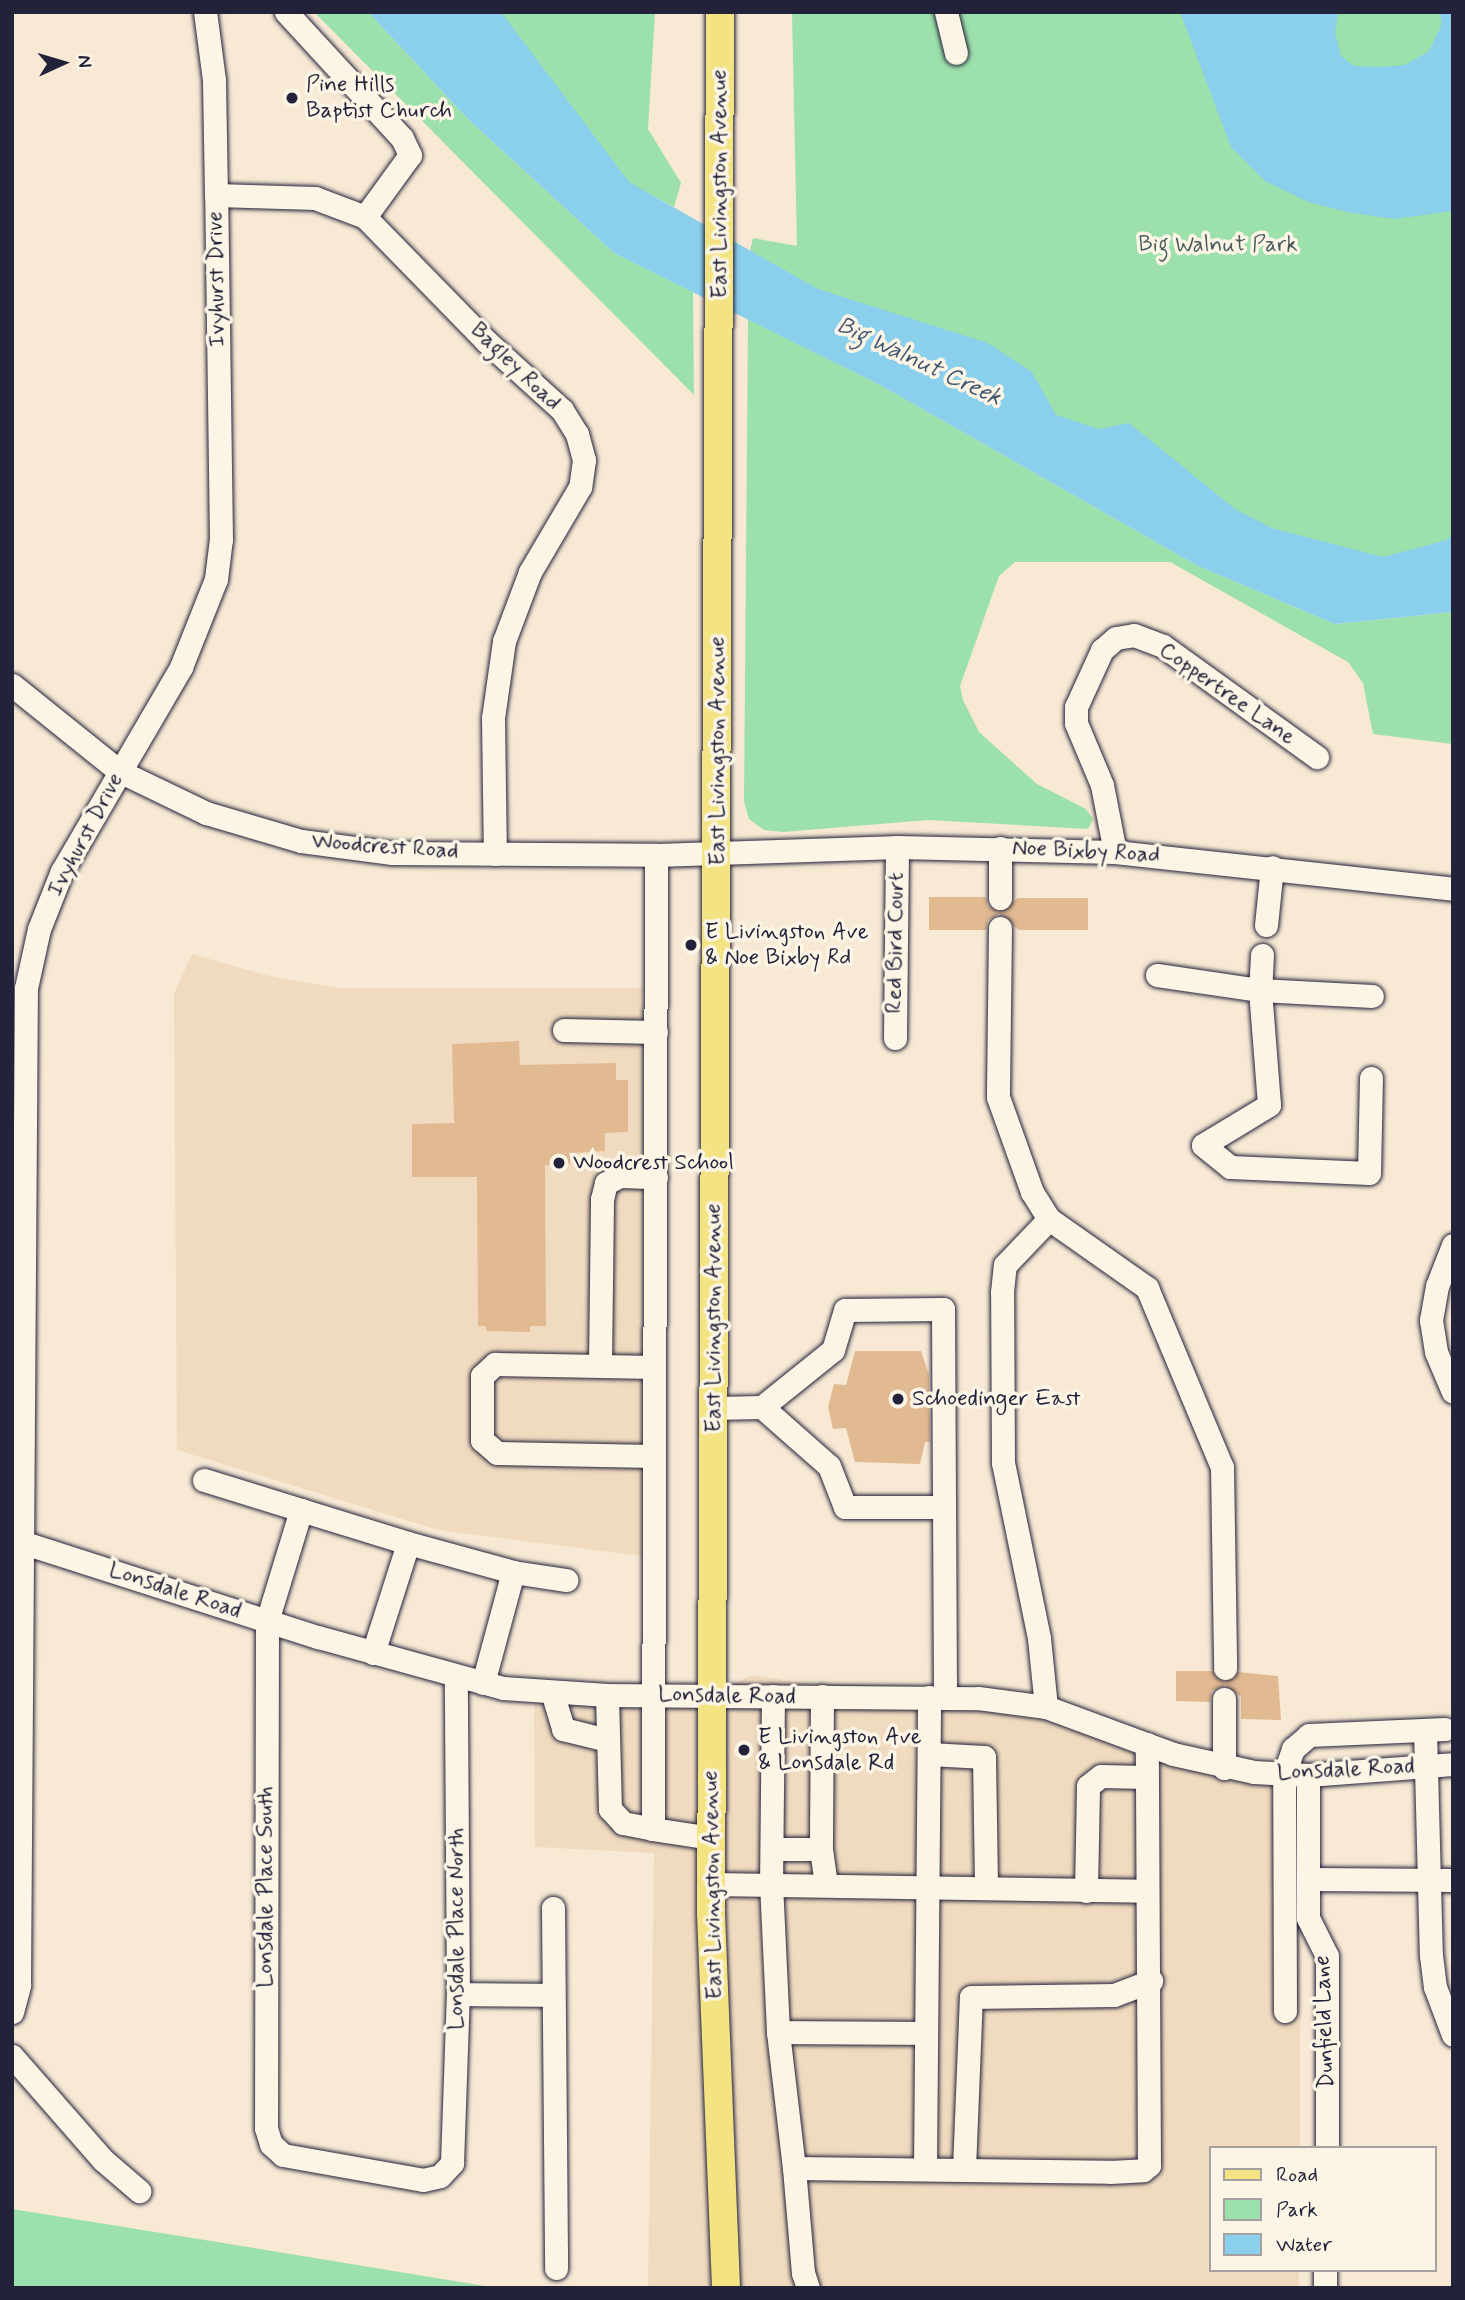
<!DOCTYPE html>
<html>
<head>
<meta charset="utf-8">
<style>
  body { margin:0 }
  #map { position:relative; width:1465px; height:2300px; overflow:hidden; background:#f7e9d4; font-family:Mynerve,sans-serif }
  div>[style] { position:absolute }
  [style*='--x'] { left:calc(var(--x)*1px); top:calc(var(--y)*1px); width:calc(var(--w)*1px); rotate:calc(var(--a)*1deg) }
  .built>* { inset:0; background:#f1dbc0 }
  .green>* { inset:0; background:#9ce0ab }
  .water>* { inset:0; background:#8acfeb }
  .building>* { inset:0; background:#e2ba92 }
  .roads { filter:drop-shadow(0 0 2px #22223b) drop-shadow(0 0 2px #22223b) }
  .minor>* { height:23px; margin:-11.5px; padding:0 11.5px; transform-origin:11.5px; border-radius:11.5px; background:#fcf5e5 }
  .major>* { height:28px; margin:-14px; padding:0 14px; transform-origin:14px; border-radius:14px; background:#f4e382 }
  .dots>* { width:19px; height:19px; translate:-50% -50%; box-sizing:border-box; border:4px solid #fcf5e5; border-radius:50% }
  span { translate:-50% -50%; white-space:nowrap; text-align:center; line-height:1.15; -webkit-text-stroke:7px #fcf5e5; paint-order:stroke }
  .poi-label { font-size:23px; color:#22223b }
  .left { translate:0 -50%; text-align:left }
  .street-label { font-size:23px; color:#22223b }
  .park-label { font-size:23px; color:#475b5d }
  .water-label { font-size:24px; color:#415670; font-style:italic }
  .frame { position:absolute; inset:0; border:14px solid #22223b; pointer-events:none }
  .legend { position:absolute; left:1209px; top:2146px; width:228px; height:126px; box-sizing:border-box; background:#fcf5e5; border:2px solid #a5a1a1; margin:0; padding:9px 12px; list-style:none; font-size:21px; color:#22223b }
  .legend li { display:flex; align-items:center; gap:14px; height:35px }
  .legend b { width:35px; border:2px solid #a5a1a1 }
  .north { position:absolute; left:28px; top:28px; width:70px; height:70px; -webkit-text-stroke:5px #fcf5e5; paint-order:stroke; rotate:86deg; font-size:19px; font-weight:700; line-height:28px; text-align:center; color:#22223b }
  .north::after { content:''; display:block; margin:auto; width:24px; height:32px; background:#22223b; clip-path:polygon(50% 0,100% 100%,50% 72%,0 100%) }
</style>
</head>
<body>
<div id="map">
  <div class="built">
    <div style="clip-path:polygon(192px 954px,265px 975px,339px 988px,643px 988px,642px 1556px,438px 1530px,177px 1450px,174px 994px)"></div>
    <div style="clip-path:polygon(752px 1675px,802px 1683px,1010px 1689px,1013px 1703px,1242px 1770px,1301px 1776px,1300px 2148px,1211px 2148px,1211px 2270px,1299px 2270px,1299px 2288px,648px 2288px,654px 1853px,535px 1847px,534px 1694px,708px 1696px)"></div>
  </div>
  <div class="green">
    <div style="clip-path:polygon(314px 12px,368px 12px,470px 121px,614px 253px,693px 292px,694px 395px)"></div>
    <div style="clip-path:polygon(441px 12px,655px 12px,648px 129px,681px 183px,674px 207px,644px 191px,643px 214px)"></div>
    <div style="clip-path:polygon(792px 12px,1453px 12px,1453px 571px,1419px 596px,832px 324px,798px 278px,750px 251px,753px 238px,797px 246px)"></div>
    <div style="clip-path:polygon(748px 319px,880px 385px,1198px 566px,1335px 624px,1453px 612px,1453px 744px,1373px 734px,1363px 683px,1348px 662px,1170px 562px,1015px 562px,999px 576px,960px 686px,963px 700px,979px 732px,1037px 784px,1086px 809px,1093px 819px,1088px 829px,928px 820px,783px 832px,764px 830px,749px 819px,744px 802px)"></div>
    <div style="clip-path:polygon(12px 2209px,260px 2249px,497px 2288px,12px 2288px)"></div>
  </div>
  <div class="water">
    <div style="clip-path:polygon(368px 12px,501px 12px,629px 182px,818px 289px,988px 343px,1032px 372px,1056px 415px,1099px 429px,1129px 423px,1235px 509px,1272px 528px,1383px 557px,1447px 540px,1453px 534px,1453px 612px,1335px 624px,1198px 566px,880px 385px,614px 253px,470px 121px)"></div>
    <div style="clip-path:polygon(1180px 12px,1338px 12px,1335px 33px,1341px 56px,1354px 66px,1380px 67px,1405px 65px,1429px 51px,1442px 24px,1439px 12px,1453px 12px,1453px 211px,1394px 219px,1347px 212px,1308px 202px,1265px 181px,1231px 147px)"></div>
  </div>
  <div class="building">
    <div style="clip-path:polygon(929px 897px,986px 897px,988px 906px,999px 912px,1018px 898px,1088px 898px,1088px 930px,1019px 930px,999px 914px,988px 920px,986px 930px,929px 930px)"></div>
    <div style="clip-path:polygon(519px 1041px,520px 1065px,616px 1063px,616px 1080px,628px 1080px,628px 1132px,605px 1133px,605px 1151px,570px 1153px,570px 1164px,545px 1165px,546px 1326px,530px 1326px,530px 1332px,486px 1331px,486px 1326px,478px 1326px,477px 1177px,412px 1177px,412px 1124px,454px 1123px,452px 1044px)"></div>
    <div style="clip-path:polygon(855px 1351px,921px 1351px,929px 1375px,930px 1442px,925px 1442px,920px 1464px,855px 1462px,846px 1428px,833px 1429px,828px 1407px,834px 1384px,846px 1385px)"></div>
    <div style="clip-path:polygon(1176px 1671px,1212px 1671px,1225px 1682px,1238px 1672px,1278px 1676px,1281px 1720px,1241px 1719px,1241px 1697px,1225px 1685px,1212px 1691px,1210px 1702px,1176px 1701px)"></div>
  </div>
  <div class="roads">
    <div class="minor">
      <div style="--x:286;--y:12;--w:171;--a:47.4"></div>
      <div style="--x:402;--y:138;--w:19;--a:65"></div>
      <div style="--x:410;--y:155;--w:77;--a:126"></div>
      <div style="--x:946;--y:12;--w:42;--a:76.3"></div>
      <div style="--x:216;--y:195;--w:99;--a:1.7"></div>
      <div style="--x:315;--y:198;--w:53;--a:20.8"></div>
      <div style="--x:365;--y:217;--w:173;--a:45.7"></div>
      <div style="--x:486;--y:341;--w:103;--a:42.2"></div>
      <div style="--x:562;--y:410;--w:28;--a:58"></div>
      <div style="--x:577;--y:434;--w:27;--a:75"></div>
      <div style="--x:584;--y:460;--w:27;--a:98"></div>
      <div style="--x:580;--y:487;--w:99;--a:120.5"></div>
      <div style="--x:530;--y:572;--w:74;--a:110.6"></div>
      <div style="--x:504;--y:641;--w:78;--a:98.1"></div>
      <div style="--x:493;--y:718;--w:136;--a:89.2"></div>
      <div style="--x:12;--y:685;--w:137;--a:38.8"></div>
      <div style="--x:119;--y:771;--w:97;--a:25.8"></div>
      <div style="--x:206;--y:813;--w:99;--a:16.4"></div>
      <div style="--x:301;--y:841;--w:92;--a:7.5"></div>
      <div style="--x:392;--y:853;--w:264;--a:0.4"></div>
      <div style="--x:656;--y:855;--w:241;--a:-1.9"></div>
      <div style="--x:897;--y:847;--w:218;--a:1.3"></div>
      <div style="--x:1115;--y:852;--w:340;--a:6.2"></div>
      <div style="--x:1115;--y:852;--w:68;--a:-101"></div>
      <div style="--x:1102;--y:785;--w:67;--a:-112.8"></div>
      <div style="--x:1076;--y:723;--w:16;--a:-90"></div>
      <div style="--x:1076;--y:707;--w:63;--a:-65.5"></div>
      <div style="--x:1102;--y:650;--w:18;--a:-41"></div>
      <div style="--x:1116;--y:638;--w:18;--a:-9"></div>
      <div style="--x:1134;--y:635;--w:31;--a:21"></div>
      <div style="--x:1163;--y:646;--w:190;--a:35.8"></div>
      <div style="--x:656;--y:855;--w:974;--a:90.18"></div>
      <div style="--x:653;--y:1829;--w:60;--a:8.7"></div>
      <div style="--x:1000;--y:898;--w:50;--a:-90"></div>
      <div style="--x:1266;--y:925;--w:58;--a:-84.1"></div>
      <div style="--x:1000;--y:928;--w:169;--a:90.7"></div>
      <div style="--x:998;--y:1097;--w:101;--a:70.3"></div>
      <div style="--x:1032;--y:1192;--w:32;--a:58"></div>
      <div style="--x:1049;--y:1219;--w:120;--a:35.1"></div>
      <div style="--x:1147;--y:1288;--w:194;--a:67.3"></div>
      <div style="--x:1222;--y:1467;--w:201;--a:89.1"></div>
      <div style="--x:1262;--y:955;--w:35;--a:93"></div>
      <div style="--x:1260;--y:990;--w:115;--a:85.5"></div>
      <div style="--x:1269;--y:1105;--w:77;--a:148.8"></div>
      <div style="--x:1203;--y:1145;--w:35;--a:39"></div>
      <div style="--x:1230;--y:1167;--w:139;--a:2.5"></div>
      <div style="--x:1369;--y:1173;--w:95;--a:-88.8"></div>
      <div style="--x:1157;--y:975;--w:104;--a:8.3"></div>
      <div style="--x:1260;--y:990;--w:112;--a:3.1"></div>
      <div style="--x:564;--y:1030;--w:92;--a:1.2"></div>
      <div style="--x:895;--y:1038;--w:191;--a:-89.4"></div>
      <div style="--x:1453;--y:1245;--w:44;--a:111.3"></div>
      <div style="--x:1437;--y:1286;--w:35;--a:100"></div>
      <div style="--x:1431;--y:1320;--w:32;--a:81"></div>
      <div style="--x:1436;--y:1352;--w:43;--a:67"></div>
      <div style="--x:600;--y:1365;--w:166;--a:-89.3"></div>
      <div style="--x:602;--y:1199;--w:16;--a:-76"></div>
      <div style="--x:606;--y:1183;--w:16;--a:-27"></div>
      <div style="--x:620;--y:1176;--w:36;--a:2"></div>
      <div style="--x:762;--y:1407;--w:89;--a:41.4"></div>
      <div style="--x:829;--y:1466;--w:44;--a:68.7"></div>
      <div style="--x:845;--y:1507;--w:98;--a:0"></div>
      <div style="--x:714;--y:1408;--w:48;--a:-1.2"></div>
      <div style="--x:762;--y:1407;--w:91;--a:-38.8"></div>
      <div style="--x:833;--y:1350;--w:42;--a:-73.3"></div>
      <div style="--x:845;--y:1310;--w:98;--a:-0.6"></div>
      <div style="--x:943;--y:1309;--w:389;--a:89.7"></div>
      <div style="--x:653;--y:1456;--w:156;--a:-178.9"></div>
      <div style="--x:497;--y:1453;--w:20;--a:-139"></div>
      <div style="--x:482;--y:1440;--w:64;--a:-90"></div>
      <div style="--x:482;--y:1376;--w:18;--a:-43"></div>
      <div style="--x:495;--y:1364;--w:159;--a:1.1"></div>
      <div style="--x:204;--y:1480;--w:102;--a:17.2"></div>
      <div style="--x:12;--y:1539;--w:321;--a:17.8"></div>
      <div style="--x:318;--y:1637;--w:192;--a:15.4"></div>
      <div style="--x:503;--y:1688;--w:104;--a:3.9"></div>
      <div style="--x:607;--y:1695;--w:371;--a:0.5"></div>
      <div style="--x:978;--y:1698;--w:69;--a:7.5"></div>
      <div style="--x:1046;--y:1707;--w:135;--a:20.3"></div>
      <div style="--x:1173;--y:1754;--w:83;--a:12.5"></div>
      <div style="--x:1254;--y:1772;--w:54;--a:3.2"></div>
      <div style="--x:1308;--y:1775;--w:145;--a:-4.3"></div>
      <div style="--x:408;--y:1543;--w:112;--a:-162.9"></div>
      <div style="--x:301;--y:1510;--w:116;--a:107"></div>
      <div style="--x:267;--y:1621;--w:507;--a:90.11"></div>
      <div style="--x:266;--y:2128;--w:17;--a:73"></div>
      <div style="--x:271;--y:2144;--w:16;--a:43"></div>
      <div style="--x:283;--y:2155;--w:142;--a:10.1"></div>
      <div style="--x:423;--y:2180;--w:17;--a:-13"></div>
      <div style="--x:440;--y:2176;--w:18;--a:-47"></div>
      <div style="--x:452;--y:2163;--w:169;--a:-88"></div>
      <div style="--x:458;--y:1994;--w:317;--a:-90.4"></div>
      <div style="--x:373;--y:1653;--w:115;--a:-72.3"></div>
      <div style="--x:408;--y:1543;--w:109;--a:15.4"></div>
      <div style="--x:513;--y:1572;--w:54;--a:8.6"></div>
      <div style="--x:483;--y:1683;--w:115;--a:-74.9"></div>
      <div style="--x:552;--y:1692;--w:39;--a:73"></div>
      <div style="--x:563;--y:1729;--w:45;--a:14"></div>
      <div style="--x:607;--y:1695;--w:114;--a:88.5"></div>
      <div style="--x:610;--y:1809;--w:19;--a:47"></div>
      <div style="--x:623;--y:1823;--w:31;--a:11"></div>
      <div style="--x:773;--y:1696;--w:187;--a:90.6"></div>
      <div style="--x:771;--y:1883;--w:149;--a:87.3"></div>
      <div style="--x:778;--y:2032;--w:137;--a:83.3"></div>
      <div style="--x:822;--y:1696;--w:153;--a:90.4"></div>
      <div style="--x:821;--y:1849;--w:36;--a:82"></div>
      <div style="--x:1046;--y:1707;--w:69;--a:-95.8"></div>
      <div style="--x:1039;--y:1638;--w:179;--a:-101.6"></div>
      <div style="--x:1003;--y:1463;--w:171;--a:-90.3"></div>
      <div style="--x:1002;--y:1292;--w:27;--a:-84"></div>
      <div style="--x:1005;--y:1265;--w:64;--a:-46.3"></div>
      <div style="--x:1425;--y:1730;--w:225;--a:88.5"></div>
      <div style="--x:1431;--y:1955;--w:32;--a:83"></div>
      <div style="--x:1435;--y:1987;--w:51;--a:69.4"></div>
      <div style="--x:929;--y:1754;--w:55;--a:3.1"></div>
      <div style="--x:984;--y:1757;--w:131;--a:89.1"></div>
      <div style="--x:1224;--y:1768;--w:69;--a:-90"></div>
      <div style="--x:1308;--y:1775;--w:143;--a:90"></div>
      <div style="--x:1308;--y:1918;--w:42;--a:63.4"></div>
      <div style="--x:1327;--y:1956;--w:192;--a:90"></div>
      <div style="--x:772;--y:1849;--w:49;--a:0"></div>
      <div style="--x:1308;--y:1879;--w:145;--a:0.4"></div>
      <div style="--x:712;--y:1884;--w:433;--a:0.9"></div>
      <div style="--x:1086;--y:1891;--w:105;--a:-88.9"></div>
      <div style="--x:1088;--y:1786;--w:16;--a:-38"></div>
      <div style="--x:1101;--y:1776;--w:44;--a:1.3"></div>
      <div style="--x:553;--y:1908;--w:360;--a:89.5"></div>
      <div style="--x:458;--y:1994;--w:94;--a:0.6"></div>
      <div style="--x:1285;--y:2011;--w:236;--a:-90.2"></div>
      <div style="--x:1284;--y:1775;--w:28;--a:-71"></div>
      <div style="--x:1293;--y:1749;--w:21;--a:-41"></div>
      <div style="--x:1309;--y:1735;--w:136;--a:-2.5"></div>
      <div style="--x:12;--y:2012;--w:28;--a:-75"></div>
      <div style="--x:19;--y:1985;--w:997;--a:-89.6"></div>
      <div style="--x:26;--y:988;--w:60;--a:-77.6"></div>
      <div style="--x:39;--y:929;--w:62;--a:-68.4"></div>
      <div style="--x:62;--y:871;--w:236;--a:-59.7"></div>
      <div style="--x:181;--y:667;--w:95;--a:-68.3"></div>
      <div style="--x:216;--y:579;--w:39;--a:-83"></div>
      <div style="--x:221;--y:540;--w:345;--a:-90.8"></div>
      <div style="--x:216;--y:195;--w:115;--a:-91"></div>
      <div style="--x:214;--y:80;--w:69;--a:-97.5"></div>
      <div style="--x:778;--y:2032;--w:148;--a:0.4"></div>
      <div style="--x:12;--y:2056;--w:138;--a:48.8"></div>
      <div style="--x:103;--y:2160;--w:48;--a:40.7"></div>
      <div style="--x:925;--y:2168;--w:471;--a:-89.5"></div>
      <div style="--x:964;--y:2169;--w:172;--a:-87.7"></div>
      <div style="--x:971;--y:1997;--w:143;--a:-0.8"></div>
      <div style="--x:1114;--y:1995;--w:40;--a:-21"></div>
      <div style="--x:808;--y:2288;--w:16;--a:-108"></div>
      <div style="--x:803;--y:2273;--w:105;--a:-94.9"></div>
      <div style="--x:794;--y:2168;--w:316;--a:0.7"></div>
      <div style="--x:1110;--y:2172;--w:33;--a:-3"></div>
      <div style="--x:1143;--y:2170;--w:8;--a:-40"></div>
      <div style="--x:1149;--y:2165;--w:421;--a:-90.3"></div>
      <div style="--x:1325;--y:2288;--w:18;--a:-90"></div>
    </div>
    <div class="major">
      <div style="--x:720;--y:12;--w:1902;--a:90.27"></div>
      <div style="--x:711;--y:1914;--w:374;--a:87.7"></div>
    </div>
  </div>
  <div class="dots">
    <div style="left:292px;top:98px;background:#22223b"></div>
    <div style="left:691px;top:945px;background:#22223b"></div>
    <div style="left:559px;top:1163px;background:#22223b"></div>
    <div style="left:898px;top:1399px;background:#22223b"></div>
    <div style="left:744px;top:1750px;background:#22223b"></div>
  </div>
  <div class="poi-label">
    <span class="left" style="left:306px;top:98px">Pine Hills<br>Baptist Church</span>
    <span class="left" style="left:705px;top:945px">E Livingston Ave<br>&amp; Noe Bixby Rd</span>
    <span class="left" style="left:573px;top:1163px">Woodcrest School</span>
    <span class="left" style="left:912px;top:1399px">Schoedinger East</span>
    <span class="left" style="left:758px;top:1750px">E Livingston Ave<br>&amp; Lonsdale Rd</span>
  </div>
  <div class="street-label">
    <span style="left:720px;top:184px;rotate:-90deg">East Livingston Avenue</span>
    <span style="left:217px;top:279px;rotate:-91deg">Ivyhurst Drive</span>
    <span style="left:515px;top:367px;rotate:44deg">Bagley Road</span>
    <span style="left:1227px;top:694px;rotate:35deg">Coppertree Lane</span>
    <span style="left:718px;top:751px;rotate:-90deg">East Livingston Avenue</span>
    <span style="left:86px;top:835px;rotate:-62deg">Ivyhurst Drive</span>
    <span style="left:385px;top:847px;rotate:4deg">Woodcrest Road</span>
    <span style="left:1086px;top:852px;rotate:3deg">Noe Bixby Road</span>
    <span style="left:896px;top:943px;rotate:-89deg">Red Bird Court</span>
    <span style="left:714px;top:1318px;rotate:-90deg">East Livingston Avenue</span>
    <span style="left:175px;top:1591px;rotate:18deg">Lonsdale Road</span>
    <span style="left:727px;top:1696px;rotate:1deg">Lonsdale Road</span>
    <span style="left:1346px;top:1770px;rotate:-3deg">Lonsdale Road</span>
    <span style="left:713px;top:1885px;rotate:-91deg">East Livingston Avenue</span>
    <span style="left:266px;top:1887px;rotate:-90deg">Lonsdale Place South</span>
    <span style="left:457px;top:1929px;rotate:-90deg">Lonsdale Place North</span>
    <span style="left:1325px;top:2022px;rotate:-92deg">Dunfield Lane</span>
  </div>
  <div class="park-label">
    <span style="left:1218px;top:245px">Big Walnut Park</span>
  </div>
  <div class="water-label">
    <span style="left:919px;top:362px;rotate:25deg">Big Walnut Creek</span>
  </div>
  <div class="frame"></div>
  <ul class="legend">
  <li><b style="height:9px;background:#f4e382"></b>Road</li>
  <li><b style="height:19px;background:#9ce0ab"></b>Park</li>
  <li><b style="height:19px;background:#8acfeb"></b>Water</li>
  </ul>
  <div class="north">N</div>
</div>
</body>
</html>
